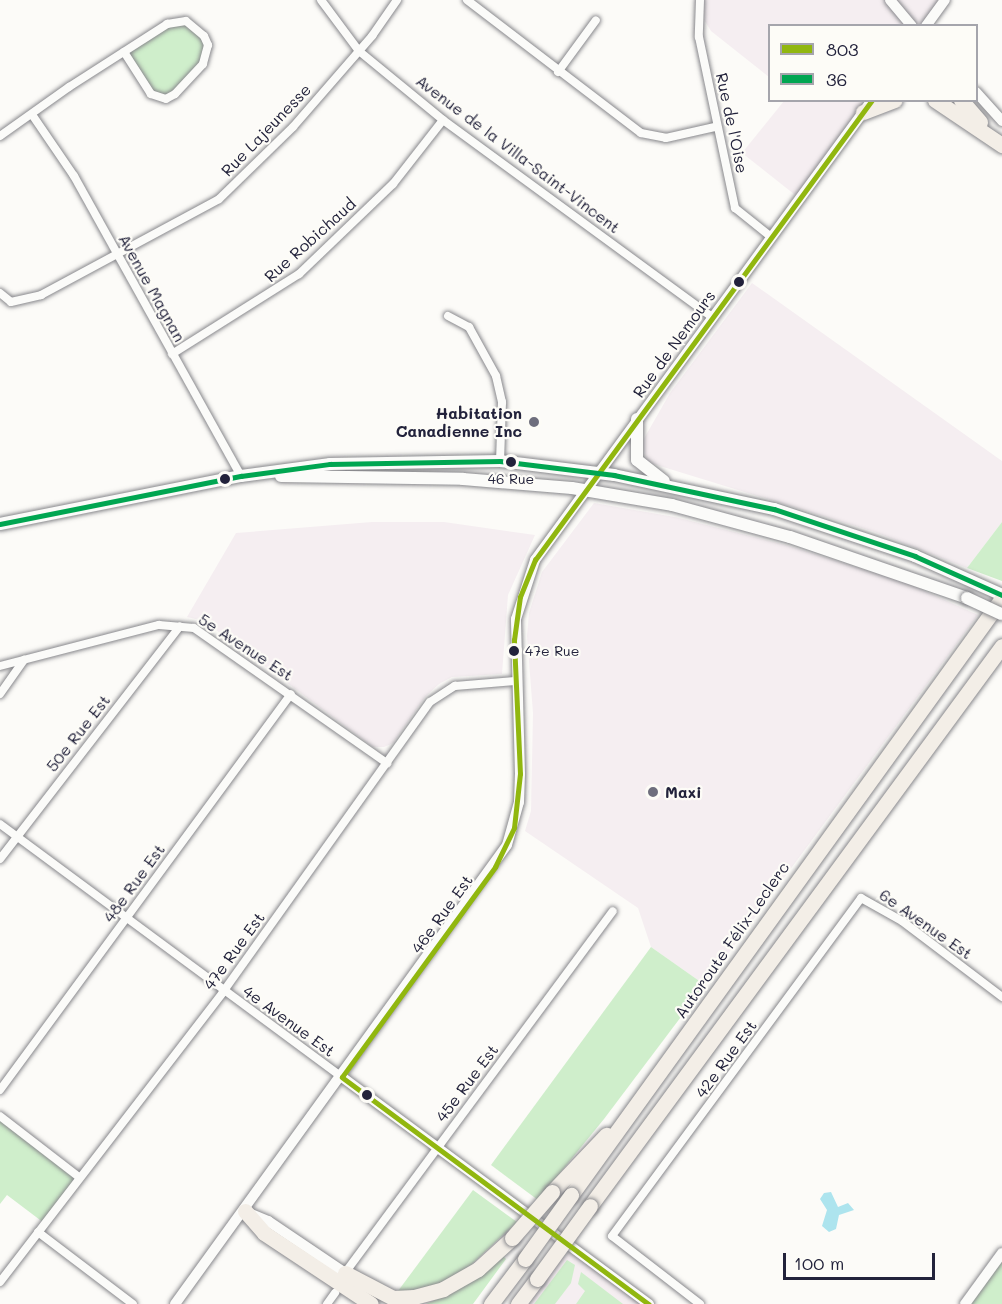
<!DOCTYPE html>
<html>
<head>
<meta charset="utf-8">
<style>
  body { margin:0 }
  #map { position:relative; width:1002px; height:1304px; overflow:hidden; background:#fcfbf8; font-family:Mali,sans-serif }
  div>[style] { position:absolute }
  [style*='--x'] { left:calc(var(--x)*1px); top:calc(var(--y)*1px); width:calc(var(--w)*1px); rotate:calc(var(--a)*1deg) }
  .built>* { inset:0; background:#f5eef1 }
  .green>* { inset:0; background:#cfeecb }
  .water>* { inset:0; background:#ade4ee }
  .roads { filter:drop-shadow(0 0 2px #88888c) drop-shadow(0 0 2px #88888c) }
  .minor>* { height:8px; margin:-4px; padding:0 4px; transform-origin:4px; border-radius:4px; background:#fbfbf9 }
  .tertiary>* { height:10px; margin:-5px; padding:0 5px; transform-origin:5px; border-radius:5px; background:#fbfbf9 }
  .secondary>* { height:12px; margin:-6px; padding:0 6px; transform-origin:6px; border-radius:6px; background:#fbfbf9 }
  .motorway>* { height:15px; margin:-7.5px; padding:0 7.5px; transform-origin:7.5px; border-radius:7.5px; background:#f3eee7 }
  .bridges { filter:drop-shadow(0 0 2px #88888c) drop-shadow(0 0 2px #88888c) }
  .secondary-bridge>* { height:12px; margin:-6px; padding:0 6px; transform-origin:6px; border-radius:6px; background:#fbfbf9 }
  .motorway-bridge>* { height:15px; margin:-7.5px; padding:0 7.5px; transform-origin:7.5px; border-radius:7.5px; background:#f3eee7 }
  .bus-1>* { height:4.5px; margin:-2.25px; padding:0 2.25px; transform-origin:2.25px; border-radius:2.25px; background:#91b70f }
  .bus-2>* { height:4.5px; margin:-2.25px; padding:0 2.25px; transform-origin:2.25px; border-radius:2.25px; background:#00a651 }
  .dots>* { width:16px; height:16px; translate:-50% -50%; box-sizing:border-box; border:3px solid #fdfcf7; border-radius:50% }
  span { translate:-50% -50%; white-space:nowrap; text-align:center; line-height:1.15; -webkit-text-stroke:4.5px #fdfcf7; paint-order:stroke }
  .bus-label { font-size:14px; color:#22223b }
  .left { translate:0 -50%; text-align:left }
  .street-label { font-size:16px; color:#22223b }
  .poi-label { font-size:16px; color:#22223b; font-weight:700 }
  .right { translate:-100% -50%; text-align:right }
  .legend { position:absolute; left:768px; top:24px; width:210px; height:78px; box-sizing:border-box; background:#fdfcf7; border:2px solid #a5a5ac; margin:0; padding:8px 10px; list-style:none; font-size:18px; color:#22223b }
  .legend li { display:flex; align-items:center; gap:12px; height:30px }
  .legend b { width:30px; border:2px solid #a5a5ac }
  .scale { position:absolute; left:783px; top:1253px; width:152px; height:27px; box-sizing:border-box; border:3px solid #22223b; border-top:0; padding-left:8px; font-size:18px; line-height:21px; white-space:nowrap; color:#22223b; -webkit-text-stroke:4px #fdfcf7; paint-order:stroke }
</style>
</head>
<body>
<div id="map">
  <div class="built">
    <div style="clip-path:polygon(700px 0,945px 0,926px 25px,770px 26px,769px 77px,711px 31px,698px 10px)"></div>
    <div style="clip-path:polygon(784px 101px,872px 101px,799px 198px,742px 153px)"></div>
    <div style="clip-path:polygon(752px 283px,1002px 461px,1002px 522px,967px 568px,875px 532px,647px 462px,642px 442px,670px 393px)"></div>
    <div style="clip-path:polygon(594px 503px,675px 517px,786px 545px,907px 583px,978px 615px,705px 985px,651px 947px,638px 908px,525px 831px,531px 811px,533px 713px,527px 636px,529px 613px,542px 572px)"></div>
    <div style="clip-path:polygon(372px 522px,444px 522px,535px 535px,508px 595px,502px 674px,452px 677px,439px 684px,425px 697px,393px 743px,384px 747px,373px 747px,204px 621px,187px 617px,236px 533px)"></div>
    <div style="clip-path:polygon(573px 1249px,649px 1304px,518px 1304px,537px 1279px)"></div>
  </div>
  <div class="green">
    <div style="clip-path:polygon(177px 21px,204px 36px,207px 53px,175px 94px,157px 98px,124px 52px)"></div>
    <div style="clip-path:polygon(1002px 522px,1002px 581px,967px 568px)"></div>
    <div style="clip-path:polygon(651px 947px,705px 985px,604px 1119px,538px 1200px,491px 1165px)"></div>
    <div style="clip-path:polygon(0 1116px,79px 1177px,44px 1223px,7px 1195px,0 1204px)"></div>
    <div style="clip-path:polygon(473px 1190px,517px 1222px,471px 1265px,440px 1285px,419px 1293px,398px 1291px)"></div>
    <div style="clip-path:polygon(502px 1255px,506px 1259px,473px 1304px,426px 1304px,456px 1291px)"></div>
    <div style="clip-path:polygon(567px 1260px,575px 1265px,571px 1283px,555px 1304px,534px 1304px)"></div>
    <div style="clip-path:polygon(1002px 1261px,1002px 1304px,971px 1304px)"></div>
    <div style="clip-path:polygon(581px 1272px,623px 1304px,576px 1304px,585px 1291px,578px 1284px)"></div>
  </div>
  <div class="water">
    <div style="clip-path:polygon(831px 1192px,838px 1207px,848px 1203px,854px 1210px,839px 1215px,836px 1229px,829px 1232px,822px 1226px,827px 1210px,820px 1199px,824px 1193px)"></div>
  </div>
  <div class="roads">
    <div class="minor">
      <div style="--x:321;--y:0;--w:64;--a:53.3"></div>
      <div style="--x:359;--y:51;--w:109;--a:39.4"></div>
      <div style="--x:443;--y:120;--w:333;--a:36.2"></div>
      <div style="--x:467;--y:0;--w:219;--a:37.4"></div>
      <div style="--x:641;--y:133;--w:25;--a:11"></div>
      <div style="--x:666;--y:138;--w:50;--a:-12.7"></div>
      <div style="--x:700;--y:0;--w:37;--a:92"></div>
      <div style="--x:699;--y:37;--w:175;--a:78.1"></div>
      <div style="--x:735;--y:208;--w:45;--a:38.7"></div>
      <div style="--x:558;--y:72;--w:64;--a:-53.8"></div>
      <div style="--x:33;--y:116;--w:73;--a:55.7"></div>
      <div style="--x:74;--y:176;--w:343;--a:60.9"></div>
      <div style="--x:0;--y:136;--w:85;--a:-35.4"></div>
      <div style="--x:69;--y:87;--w:117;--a:-32.7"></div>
      <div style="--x:167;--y:24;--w:19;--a:-9"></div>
      <div style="--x:186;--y:21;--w:23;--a:40"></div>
      <div style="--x:204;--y:36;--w:10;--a:66"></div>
      <div style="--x:208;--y:45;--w:20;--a:105"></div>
      <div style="--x:203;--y:64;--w:41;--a:133"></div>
      <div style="--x:175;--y:94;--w:10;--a:151"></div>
      <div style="--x:166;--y:99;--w:16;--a:-162"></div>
      <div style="--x:151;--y:94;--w:50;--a:-122.7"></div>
      <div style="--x:0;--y:293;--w:14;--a:39"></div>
      <div style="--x:11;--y:302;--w:31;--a:-13"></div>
      <div style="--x:41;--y:295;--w:202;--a:-28.3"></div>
      <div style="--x:219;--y:199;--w:103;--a:-44.2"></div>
      <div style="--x:293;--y:127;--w:121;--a:-49"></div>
      <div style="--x:372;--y:36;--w:44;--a:-55.2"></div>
      <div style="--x:448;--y:316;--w:24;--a:28"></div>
      <div style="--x:469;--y:327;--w:56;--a:61.1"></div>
      <div style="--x:496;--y:376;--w:27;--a:77"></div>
      <div style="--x:502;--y:402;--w:59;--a:91.9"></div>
      <div style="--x:172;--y:354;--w:150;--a:-32.2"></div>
      <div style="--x:299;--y:274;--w:130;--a:-43.8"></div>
      <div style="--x:393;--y:184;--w:81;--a:-52"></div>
      <div style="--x:0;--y:666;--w:164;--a:-14.5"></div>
      <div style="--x:159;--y:625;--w:35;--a:5"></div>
      <div style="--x:194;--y:628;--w:236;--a:35"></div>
      <div style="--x:0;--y:694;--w:42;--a:-54.8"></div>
      <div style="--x:0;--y:824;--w:425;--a:36.5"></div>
      <div style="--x:0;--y:859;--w:294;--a:-52.3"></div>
      <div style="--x:0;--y:1090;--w:491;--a:-53.7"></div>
      <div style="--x:0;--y:1116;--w:100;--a:37.7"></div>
      <div style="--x:38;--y:1232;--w:119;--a:37.2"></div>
      <div style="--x:345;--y:1273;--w:450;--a:-53.5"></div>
      <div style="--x:0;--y:1282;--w:366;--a:-52.4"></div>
      <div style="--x:223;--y:992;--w:356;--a:-54.5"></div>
      <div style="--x:430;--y:702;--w:30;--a:-33"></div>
      <div style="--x:455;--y:686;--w:60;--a:-4.8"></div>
      <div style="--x:327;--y:1304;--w:14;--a:-54"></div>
      <div style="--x:700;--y:1304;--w:111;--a:-142.3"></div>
      <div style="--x:612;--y:1236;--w:420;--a:-53.6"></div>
      <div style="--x:861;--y:898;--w:47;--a:29.3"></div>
      <div style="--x:902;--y:921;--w:126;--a:37.2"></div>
    </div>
    <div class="tertiary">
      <div style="--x:890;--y:0;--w:34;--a:50"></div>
      <div style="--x:926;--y:26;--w:32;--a:-54"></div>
      <div style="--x:976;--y:92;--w:39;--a:48"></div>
      <div style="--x:342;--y:1077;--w:382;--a:36.5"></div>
      <div style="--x:249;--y:1213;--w:21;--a:23"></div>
      <div style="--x:268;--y:1221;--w:93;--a:34"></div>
      <div style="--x:175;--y:1304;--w:566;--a:-54.12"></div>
      <div style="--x:507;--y:845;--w:45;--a:-74.4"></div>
      <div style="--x:519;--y:802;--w:28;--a:-88"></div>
      <div style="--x:520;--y:774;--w:155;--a:-91.5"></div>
      <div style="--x:516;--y:619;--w:62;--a:-72.1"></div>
      <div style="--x:535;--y:560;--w:570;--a:-53.77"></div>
      <div style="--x:965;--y:1304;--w:63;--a:-54"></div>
    </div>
    <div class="secondary">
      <div style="--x:637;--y:419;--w:41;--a:90"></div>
      <div style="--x:637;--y:460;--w:34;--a:38"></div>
      <div style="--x:281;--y:476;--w:182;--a:0.9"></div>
      <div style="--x:463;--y:479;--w:109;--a:4.7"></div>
      <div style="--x:572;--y:488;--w:101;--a:9.6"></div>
      <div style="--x:672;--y:505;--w:122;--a:15.2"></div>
      <div style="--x:790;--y:537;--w:187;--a:19"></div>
      <div style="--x:0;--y:524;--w:246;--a:-11.3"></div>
      <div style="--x:241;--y:476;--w:90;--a:-7.7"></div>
      <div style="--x:330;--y:464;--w:170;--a:-1"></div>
      <div style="--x:500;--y:461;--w:115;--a:7"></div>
      <div style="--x:614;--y:475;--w:164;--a:12"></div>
      <div style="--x:774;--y:509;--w:149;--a:18.4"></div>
      <div style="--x:915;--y:556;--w:95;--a:24.1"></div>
    </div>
    <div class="motorway">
      <div style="--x:935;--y:100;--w:81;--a:33.9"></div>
      <div style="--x:961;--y:100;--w:29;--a:49"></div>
      <div style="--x:863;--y:112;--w:34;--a:-21"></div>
      <div style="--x:552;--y:1192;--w:79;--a:-46.5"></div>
      <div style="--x:571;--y:1195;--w:736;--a:-54.17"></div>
      <div style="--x:590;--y:1206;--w:695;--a:-53.66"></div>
      <div style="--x:245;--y:1211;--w:29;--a:49"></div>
      <div style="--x:264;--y:1233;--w:128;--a:33.6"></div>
      <div style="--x:345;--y:1273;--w:54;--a:27.5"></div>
      <div style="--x:393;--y:1298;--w:21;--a:-3"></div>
      <div style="--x:414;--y:1297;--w:30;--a:-15"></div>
      <div style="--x:443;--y:1289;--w:40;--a:-29.7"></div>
      <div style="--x:478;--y:1269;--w:46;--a:-42.4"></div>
      <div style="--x:491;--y:1304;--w:56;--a:-52.9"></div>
      <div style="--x:518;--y:1304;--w:31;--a:-53"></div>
    </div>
  </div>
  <div class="bridges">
    <div class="secondary-bridge">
      <div style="--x:967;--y:598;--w:38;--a:25"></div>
    </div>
    <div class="motorway-bridge">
      <div style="--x:512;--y:1238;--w:61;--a:-49"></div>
      <div style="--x:525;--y:1259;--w:79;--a:-54.3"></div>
      <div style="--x:537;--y:1279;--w:90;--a:-54"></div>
    </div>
  </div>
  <div class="bus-1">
    <div style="--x:342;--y:1077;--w:260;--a:-53.9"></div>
    <div style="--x:495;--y:867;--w:43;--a:-64"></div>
    <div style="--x:514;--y:828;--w:54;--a:-83.7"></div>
    <div style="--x:520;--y:774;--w:134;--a:-92.6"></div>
    <div style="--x:514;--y:640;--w:43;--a:-82.1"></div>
    <div style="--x:520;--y:597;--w:40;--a:-68"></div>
    <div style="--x:535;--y:560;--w:570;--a:-53.77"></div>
    <div style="--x:342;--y:1077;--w:382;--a:36.5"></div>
  </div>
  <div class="bus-2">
    <div style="--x:0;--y:524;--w:246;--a:-11.3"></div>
    <div style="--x:241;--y:476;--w:90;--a:-7.7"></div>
    <div style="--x:330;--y:464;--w:170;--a:-1"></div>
    <div style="--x:500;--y:461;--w:115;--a:7"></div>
    <div style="--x:614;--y:475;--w:164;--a:12"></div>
    <div style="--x:774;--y:509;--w:149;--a:18.4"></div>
    <div style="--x:915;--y:556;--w:95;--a:24.1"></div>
  </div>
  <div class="dots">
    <div style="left:739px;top:282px;background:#22223b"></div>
    <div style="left:534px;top:422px;background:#6e6e7d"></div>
    <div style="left:511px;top:462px;background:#22223b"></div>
    <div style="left:225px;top:479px;background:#22223b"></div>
    <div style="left:514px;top:651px;background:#22223b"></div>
    <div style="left:653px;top:792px;background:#6e6e7d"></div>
    <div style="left:367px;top:1095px;background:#22223b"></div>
  </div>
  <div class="bus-label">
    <span style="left:511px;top:479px">46 Rue</span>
    <span class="left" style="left:525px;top:651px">47e Rue</span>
  </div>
  <div class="street-label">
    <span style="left:732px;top:123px;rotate:78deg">Rue de l'Oise</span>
    <span style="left:266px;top:130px;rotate:-46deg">Rue Lajeunesse</span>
    <span style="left:518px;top:154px;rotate:37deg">Avenue de la Villa-Saint-Vincent</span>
    <span style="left:310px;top:240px;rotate:-42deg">Rue Robichaud</span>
    <span style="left:152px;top:288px;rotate:61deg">Avenue Magnan</span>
    <span style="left:674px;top:344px;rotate:-54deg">Rue de Nemours</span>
    <span style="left:246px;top:647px;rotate:33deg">5e Avenue Est</span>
    <span style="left:78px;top:733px;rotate:-52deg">50e Rue Est</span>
    <span style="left:134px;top:883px;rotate:-54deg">48e Rue Est</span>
    <span style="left:442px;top:914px;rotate:-54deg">46e Rue Est</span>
    <span style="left:926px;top:924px;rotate:35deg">6e Avenue Est</span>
    <span style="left:732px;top:940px;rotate:-55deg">Autoroute Félix-Leclerc</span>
    <span style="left:234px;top:951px;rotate:-54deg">47e Rue Est</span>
    <span style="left:289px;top:1021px;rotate:36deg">4e Avenue Est</span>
    <span style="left:726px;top:1059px;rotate:-54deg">42e Rue Est</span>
    <span style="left:467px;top:1083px;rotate:-53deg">45e Rue Est</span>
  </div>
  <div class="poi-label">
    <span class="right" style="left:522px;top:422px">Habitation<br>Canadienne Inc</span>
    <span class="left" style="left:665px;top:792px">Maxi</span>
  </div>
  <ul class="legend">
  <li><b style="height:8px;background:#91b70f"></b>803</li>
  <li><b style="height:8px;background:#00a651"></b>36</li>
  </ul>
  <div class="scale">100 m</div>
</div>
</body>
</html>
